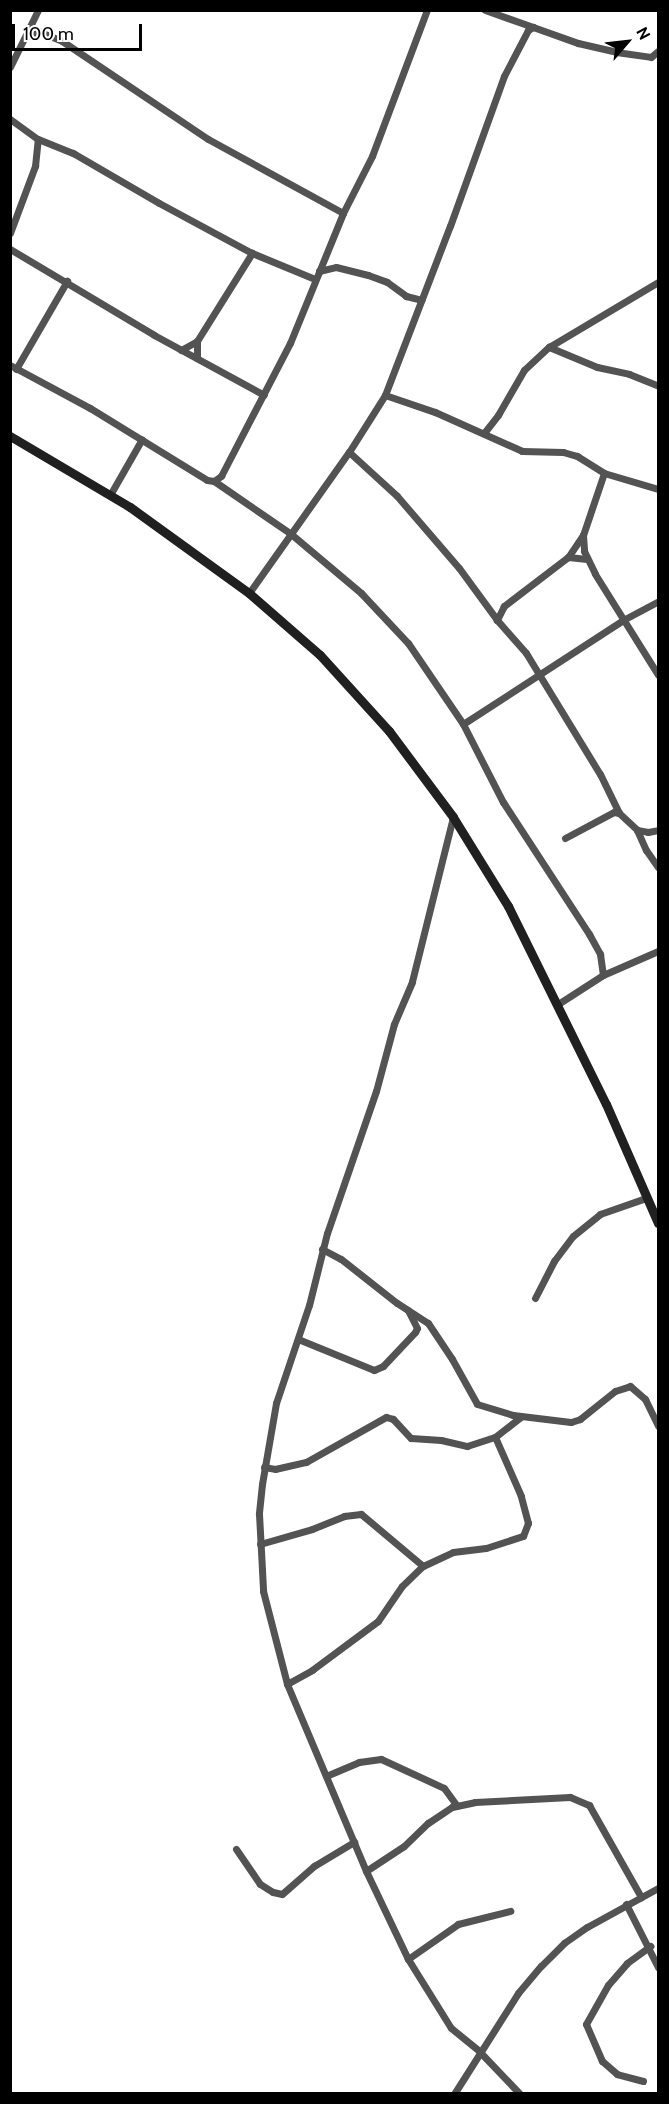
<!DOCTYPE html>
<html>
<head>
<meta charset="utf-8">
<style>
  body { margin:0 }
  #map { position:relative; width:669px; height:2104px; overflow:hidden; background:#fff; font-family:Cabin,sans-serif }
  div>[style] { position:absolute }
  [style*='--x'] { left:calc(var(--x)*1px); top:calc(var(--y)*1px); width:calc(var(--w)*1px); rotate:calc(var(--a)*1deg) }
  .minor>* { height:7px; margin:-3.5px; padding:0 3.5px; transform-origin:3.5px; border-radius:3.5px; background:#535353 }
  .secondary>* { height:9px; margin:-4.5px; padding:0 4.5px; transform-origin:4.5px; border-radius:4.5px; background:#202020 }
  span { translate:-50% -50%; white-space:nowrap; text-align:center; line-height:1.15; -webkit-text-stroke:4.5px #fff; paint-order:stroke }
  .frame { position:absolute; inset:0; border:12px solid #000; pointer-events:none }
  .north { position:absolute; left:597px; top:12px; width:60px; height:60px; -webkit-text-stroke:4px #fff; paint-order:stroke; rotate:62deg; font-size:16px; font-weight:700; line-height:24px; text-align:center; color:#000 }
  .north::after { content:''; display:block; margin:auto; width:21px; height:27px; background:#000; clip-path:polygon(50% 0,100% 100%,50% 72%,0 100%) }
  .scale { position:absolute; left:12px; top:24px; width:130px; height:27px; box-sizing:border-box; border:3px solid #000; border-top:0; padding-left:8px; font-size:18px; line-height:21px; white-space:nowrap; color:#000; -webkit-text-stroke:4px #fff; paint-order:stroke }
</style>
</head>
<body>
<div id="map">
  <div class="minor">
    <div style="--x:485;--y:10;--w:51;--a:19.5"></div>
    <div style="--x:27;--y:36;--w:14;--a:-17"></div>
    <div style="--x:40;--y:32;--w:24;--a:22"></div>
    <div style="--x:62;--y:41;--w:176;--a:33.9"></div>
    <div style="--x:208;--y:139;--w:154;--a:28.7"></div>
    <div style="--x:10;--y:67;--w:64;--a:-63.8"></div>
    <div style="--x:10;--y:119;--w:34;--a:36"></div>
    <div style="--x:38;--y:139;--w:38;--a:22"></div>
    <div style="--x:73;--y:153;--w:99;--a:30.2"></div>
    <div style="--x:159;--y:203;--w:106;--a:28.3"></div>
    <div style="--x:252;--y:253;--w:68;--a:22.4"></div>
    <div style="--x:10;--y:233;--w:72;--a:-69.5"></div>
    <div style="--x:35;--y:166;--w:27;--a:-84"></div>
    <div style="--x:10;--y:249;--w:168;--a:30.8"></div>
    <div style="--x:154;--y:335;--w:125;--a:28.6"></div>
    <div style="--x:319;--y:271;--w:17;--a:-13"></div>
    <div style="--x:336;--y:267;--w:33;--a:14"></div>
    <div style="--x:368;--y:275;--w:20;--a:20"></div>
    <div style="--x:387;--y:282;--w:24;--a:36"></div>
    <div style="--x:406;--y:296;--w:16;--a:14"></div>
    <div style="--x:549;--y:347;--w:52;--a:22.6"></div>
    <div style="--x:597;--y:367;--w:33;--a:12"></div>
    <div style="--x:629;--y:374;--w:31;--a:22"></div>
    <div style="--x:181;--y:350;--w:18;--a:-29"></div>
    <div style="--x:197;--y:358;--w:17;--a:-90"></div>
    <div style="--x:197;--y:341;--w:104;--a:-58"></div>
    <div style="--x:10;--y:365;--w:91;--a:28.3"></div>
    <div style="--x:90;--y:408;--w:137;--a:31.6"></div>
    <div style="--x:207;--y:480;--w:7;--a:8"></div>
    <div style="--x:214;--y:481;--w:9;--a:-36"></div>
    <div style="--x:221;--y:476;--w:150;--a:-62.6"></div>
    <div style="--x:290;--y:343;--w:140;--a:-67.8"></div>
    <div style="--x:343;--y:213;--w:64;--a:-63"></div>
    <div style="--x:372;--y:156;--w:156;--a:-69.4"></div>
    <div style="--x:16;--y:369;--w:102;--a:-59.9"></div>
    <div style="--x:385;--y:395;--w:53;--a:18.8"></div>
    <div style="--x:435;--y:412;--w:95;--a:24.1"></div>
    <div style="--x:522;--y:451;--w:41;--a:1.4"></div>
    <div style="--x:563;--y:452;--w:15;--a:16"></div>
    <div style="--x:577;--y:456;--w:32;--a:32"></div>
    <div style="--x:604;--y:473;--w:56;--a:16.5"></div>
    <div style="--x:484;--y:433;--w:23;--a:-52"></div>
    <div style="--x:498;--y:415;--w:52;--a:-60"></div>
    <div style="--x:524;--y:370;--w:34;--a:-43"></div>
    <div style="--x:549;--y:347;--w:127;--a:-30.8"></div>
    <div style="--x:349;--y:452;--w:65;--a:42.5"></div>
    <div style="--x:397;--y:496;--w:95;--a:49.3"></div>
    <div style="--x:459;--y:568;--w:64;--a:53.8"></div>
    <div style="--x:604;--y:473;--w:65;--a:108.7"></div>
    <div style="--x:583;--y:535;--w:16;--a:86"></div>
    <div style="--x:584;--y:551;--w:25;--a:64"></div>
    <div style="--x:595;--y:574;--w:119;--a:58"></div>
    <div style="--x:214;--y:481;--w:93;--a:34.5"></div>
    <div style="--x:291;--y:534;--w:92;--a:40.1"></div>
    <div style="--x:361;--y:593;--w:69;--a:46.8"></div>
    <div style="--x:408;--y:643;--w:98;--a:55.8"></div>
    <div style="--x:463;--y:724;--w:88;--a:62.9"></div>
    <div style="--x:503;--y:802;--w:158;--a:56.9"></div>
    <div style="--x:589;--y:934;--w:23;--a:61"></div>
    <div style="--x:600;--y:954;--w:21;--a:82"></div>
    <div style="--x:110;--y:495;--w:64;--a:-60.3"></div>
    <div style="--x:583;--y:535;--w:27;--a:124"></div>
    <div style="--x:568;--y:557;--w:81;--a:142.6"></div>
    <div style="--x:504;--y:606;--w:16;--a:117"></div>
    <div style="--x:497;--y:620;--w:44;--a:48.7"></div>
    <div style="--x:526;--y:653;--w:142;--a:58.6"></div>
    <div style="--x:600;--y:774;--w:43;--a:64"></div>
    <div style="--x:568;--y:557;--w:19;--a:6"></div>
    <div style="--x:249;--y:593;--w:173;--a:-54.7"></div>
    <div style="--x:349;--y:452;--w:67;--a:-57.7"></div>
    <div style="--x:385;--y:395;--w:181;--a:-69"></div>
    <div style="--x:450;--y:226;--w:159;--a:-70.2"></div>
    <div style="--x:504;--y:76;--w:52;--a:-62.4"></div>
    <div style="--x:528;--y:30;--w:6;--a:-31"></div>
    <div style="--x:533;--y:27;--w:48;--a:19.6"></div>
    <div style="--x:578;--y:43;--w:39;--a:13"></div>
    <div style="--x:616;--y:52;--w:35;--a:8"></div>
    <div style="--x:651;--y:57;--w:9;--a:-41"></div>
    <div style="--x:463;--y:724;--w:191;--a:-33"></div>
    <div style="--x:623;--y:620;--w:40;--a:-28"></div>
    <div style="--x:453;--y:817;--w:170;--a:104"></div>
    <div style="--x:412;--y:982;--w:46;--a:113.2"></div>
    <div style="--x:394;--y:1024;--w:69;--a:105"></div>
    <div style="--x:376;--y:1091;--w:150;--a:109"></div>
    <div style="--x:327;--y:1233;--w:74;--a:104"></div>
    <div style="--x:309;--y:1305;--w:103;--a:108.6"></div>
    <div style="--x:276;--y:1403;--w:82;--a:99.8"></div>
    <div style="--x:262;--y:1484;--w:30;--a:96"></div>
    <div style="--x:259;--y:1514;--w:56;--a:86.9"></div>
    <div style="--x:262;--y:1570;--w:21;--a:87"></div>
    <div style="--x:263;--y:1591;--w:96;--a:75.5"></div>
    <div style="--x:287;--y:1684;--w:203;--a:67.1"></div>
    <div style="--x:366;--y:1871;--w:98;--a:64.5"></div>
    <div style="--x:408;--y:1959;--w:81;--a:58.1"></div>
    <div style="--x:451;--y:2028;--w:36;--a:39"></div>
    <div style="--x:479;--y:2051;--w:59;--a:46.4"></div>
    <div style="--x:637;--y:830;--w:22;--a:66"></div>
    <div style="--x:646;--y:850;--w:21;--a:55"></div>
    <div style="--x:565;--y:838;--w:55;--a:-28"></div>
    <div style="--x:614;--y:812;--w:5;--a:11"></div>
    <div style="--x:619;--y:813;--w:25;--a:43"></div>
    <div style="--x:637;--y:830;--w:11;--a:10"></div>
    <div style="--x:648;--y:832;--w:10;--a:-11"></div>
    <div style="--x:558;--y:1004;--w:54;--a:-32.8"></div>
    <div style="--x:603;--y:975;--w:60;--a:-23.6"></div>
    <div style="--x:322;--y:1249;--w:21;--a:28"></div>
    <div style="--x:341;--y:1259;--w:71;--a:38.2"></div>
    <div style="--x:397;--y:1303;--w:37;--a:33"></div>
    <div style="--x:428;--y:1323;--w:43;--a:56.3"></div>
    <div style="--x:452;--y:1359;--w:51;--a:60.9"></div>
    <div style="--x:477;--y:1404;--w:38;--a:17"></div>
    <div style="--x:513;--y:1415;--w:58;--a:6.9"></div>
    <div style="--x:571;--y:1422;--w:9;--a:-18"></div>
    <div style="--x:580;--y:1419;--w:45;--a:-38.7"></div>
    <div style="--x:615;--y:1391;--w:16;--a:-18"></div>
    <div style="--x:630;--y:1386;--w:20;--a:41"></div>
    <div style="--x:645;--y:1399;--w:30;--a:64"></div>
    <div style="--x:535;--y:1298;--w:42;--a:-62.8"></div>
    <div style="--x:554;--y:1261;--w:31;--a:-53"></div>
    <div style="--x:573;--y:1236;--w:35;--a:-39"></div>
    <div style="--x:600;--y:1214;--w:49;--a:-19.2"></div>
    <div style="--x:298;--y:1339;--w:82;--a:22.2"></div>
    <div style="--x:374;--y:1370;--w:10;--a:-24"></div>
    <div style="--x:383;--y:1366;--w:47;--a:-46.7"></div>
    <div style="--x:415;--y:1332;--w:4;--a:-63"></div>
    <div style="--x:417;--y:1328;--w:20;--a:-117"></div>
    <div style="--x:264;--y:1467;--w:11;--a:10"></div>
    <div style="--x:275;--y:1469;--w:32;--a:-13"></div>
    <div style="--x:306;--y:1462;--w:92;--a:-29.4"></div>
    <div style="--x:386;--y:1417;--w:7;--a:16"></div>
    <div style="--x:393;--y:1419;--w:26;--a:47"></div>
    <div style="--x:411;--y:1438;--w:30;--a:4"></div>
    <div style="--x:441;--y:1440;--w:27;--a:13"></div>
    <div style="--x:467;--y:1446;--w:29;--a:-18"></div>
    <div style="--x:495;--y:1437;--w:33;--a:-38"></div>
    <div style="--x:260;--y:1544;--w:54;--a:-16.1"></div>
    <div style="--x:312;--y:1529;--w:35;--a:-22"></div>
    <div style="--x:344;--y:1516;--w:17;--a:-7"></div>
    <div style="--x:361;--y:1514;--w:81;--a:40"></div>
    <div style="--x:287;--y:1684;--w:29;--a:-29"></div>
    <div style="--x:312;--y:1670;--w:82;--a:-36.6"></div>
    <div style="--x:378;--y:1621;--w:42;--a:-55.6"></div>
    <div style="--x:402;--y:1586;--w:29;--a:-44"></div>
    <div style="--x:423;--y:1566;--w:33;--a:-25"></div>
    <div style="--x:453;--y:1552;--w:33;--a:-7"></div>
    <div style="--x:486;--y:1548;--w:39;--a:-18"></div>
    <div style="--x:523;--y:1536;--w:14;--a:-69"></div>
    <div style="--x:528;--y:1523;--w:28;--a:-105"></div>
    <div style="--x:521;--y:1496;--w:64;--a:-113.8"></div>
    <div style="--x:326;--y:1776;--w:36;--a:-23"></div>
    <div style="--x:359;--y:1762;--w:22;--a:-8"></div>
    <div style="--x:381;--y:1759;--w:69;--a:24.7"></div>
    <div style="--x:444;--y:1788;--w:22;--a:54"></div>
    <div style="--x:236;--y:1849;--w:42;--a:55.6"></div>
    <div style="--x:260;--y:1884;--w:15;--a:32"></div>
    <div style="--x:273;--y:1892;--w:9;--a:13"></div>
    <div style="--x:282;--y:1894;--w:43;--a:-41.2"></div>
    <div style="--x:314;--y:1866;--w:47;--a:-31"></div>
    <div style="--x:366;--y:1871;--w:45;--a:-33.3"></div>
    <div style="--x:404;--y:1846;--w:33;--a:-44"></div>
    <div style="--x:428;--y:1823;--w:29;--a:-34"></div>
    <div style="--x:452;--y:1807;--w:24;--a:-12"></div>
    <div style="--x:475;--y:1802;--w:95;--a:-3"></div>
    <div style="--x:570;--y:1797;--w:21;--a:23"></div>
    <div style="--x:589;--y:1805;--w:106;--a:60.5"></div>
    <div style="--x:626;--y:1904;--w:71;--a:63.1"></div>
    <div style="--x:408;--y:1959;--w:61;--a:-35"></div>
    <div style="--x:458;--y:1924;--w:54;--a:-14"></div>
    <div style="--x:643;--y:2081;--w:27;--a:-165"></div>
    <div style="--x:617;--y:2074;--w:20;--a:-139"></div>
    <div style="--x:602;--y:2061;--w:40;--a:-113.4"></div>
    <div style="--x:586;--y:2024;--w:45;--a:-60.6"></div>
    <div style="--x:608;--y:1985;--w:29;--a:-49"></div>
    <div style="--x:627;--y:1963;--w:29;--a:-36"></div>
    <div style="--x:454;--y:2094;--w:120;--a:-57.6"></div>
    <div style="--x:518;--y:1993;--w:35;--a:-50"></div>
    <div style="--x:541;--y:1966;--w:33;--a:-45"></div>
    <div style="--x:564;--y:1943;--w:28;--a:-35"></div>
    <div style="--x:587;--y:1927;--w:81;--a:-28.8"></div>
  </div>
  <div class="secondary">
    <div style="--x:10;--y:436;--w:139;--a:30.6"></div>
    <div style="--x:130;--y:507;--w:147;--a:35.9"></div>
    <div style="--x:249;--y:593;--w:94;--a:41.1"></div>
    <div style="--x:320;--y:655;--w:103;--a:47.8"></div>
    <div style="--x:389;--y:731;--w:107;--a:53.3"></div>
    <div style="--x:453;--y:817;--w:105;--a:58.3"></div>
    <div style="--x:508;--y:906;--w:221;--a:63.7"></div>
    <div style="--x:606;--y:1104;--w:130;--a:66.4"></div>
  </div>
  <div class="frame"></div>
  <div class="north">N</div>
  <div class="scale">100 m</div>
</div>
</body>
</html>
